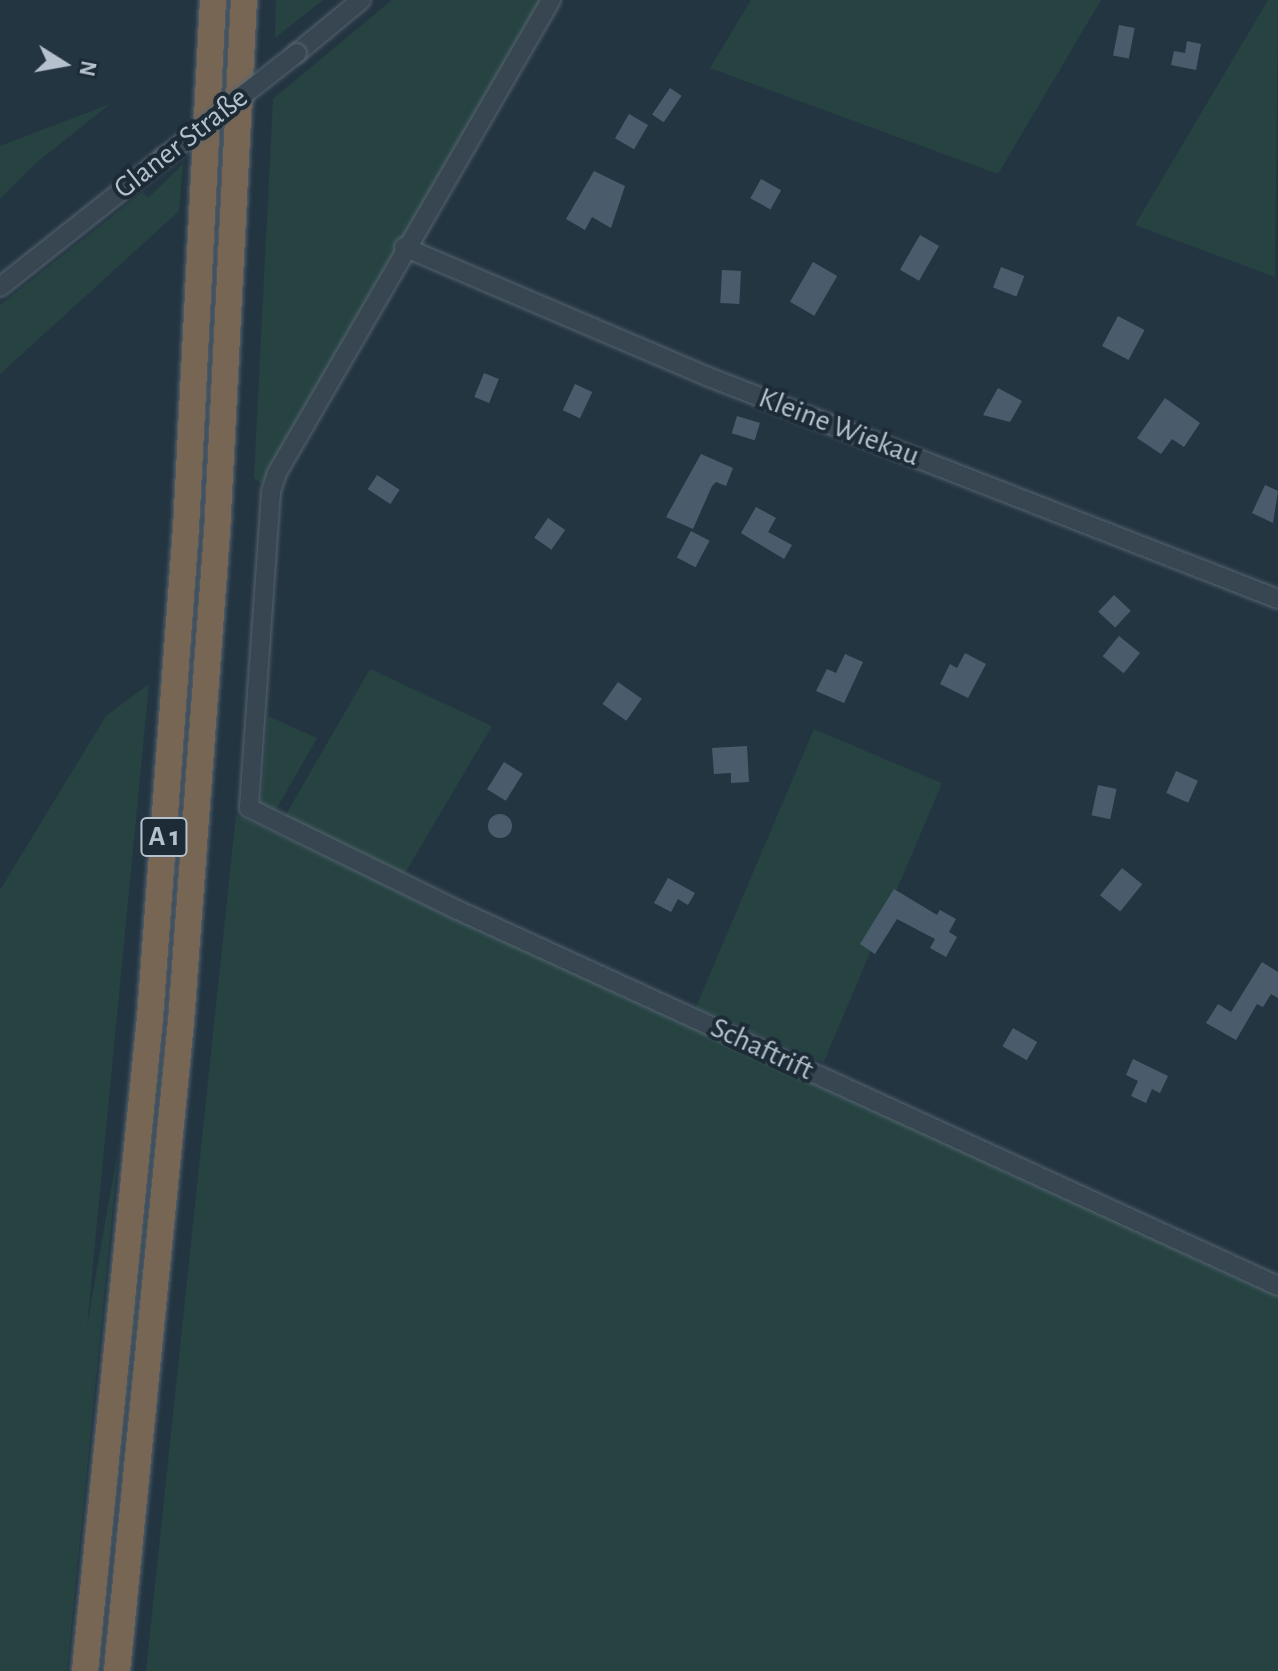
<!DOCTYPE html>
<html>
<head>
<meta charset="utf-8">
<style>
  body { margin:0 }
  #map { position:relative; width:1278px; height:1671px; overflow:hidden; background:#243542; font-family:"Alegreya Sans",sans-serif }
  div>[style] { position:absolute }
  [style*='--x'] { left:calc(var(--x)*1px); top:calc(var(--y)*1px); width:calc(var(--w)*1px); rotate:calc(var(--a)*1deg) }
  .green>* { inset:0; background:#264342; transform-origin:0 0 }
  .building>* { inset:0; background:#4a5c6b; transform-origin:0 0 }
  .round { border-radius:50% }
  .roads { filter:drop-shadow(0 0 2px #56646f) drop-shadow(0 0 2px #56646f) }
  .minor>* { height:18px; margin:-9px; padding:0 9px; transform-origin:9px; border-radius:9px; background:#384651 }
  .highway>* { height:26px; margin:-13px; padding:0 13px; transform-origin:13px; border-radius:13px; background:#786655 }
  .bridges { filter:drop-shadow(0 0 2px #56646f) drop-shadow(0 0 2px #56646f) }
  .minor-bridge>* { height:18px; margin:-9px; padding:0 9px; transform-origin:9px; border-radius:9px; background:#384651 }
  span { translate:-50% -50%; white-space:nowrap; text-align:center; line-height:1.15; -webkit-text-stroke:8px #1d2b37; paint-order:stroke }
  .shield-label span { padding:2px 6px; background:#1d2b37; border:2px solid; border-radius:6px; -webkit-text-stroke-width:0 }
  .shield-label { font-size:28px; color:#b5c1cc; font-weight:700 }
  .street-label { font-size:30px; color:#b5c1cc }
  .north { position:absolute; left:24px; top:24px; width:80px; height:80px; -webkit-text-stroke:6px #1d2b37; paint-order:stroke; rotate:101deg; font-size:22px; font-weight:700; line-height:32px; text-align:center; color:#b5c1cc }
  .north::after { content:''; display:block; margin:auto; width:28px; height:36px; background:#b5c1cc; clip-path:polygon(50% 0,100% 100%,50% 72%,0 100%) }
</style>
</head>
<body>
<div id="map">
  <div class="green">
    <div style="clip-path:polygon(276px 0,323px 0,275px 38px)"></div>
    <div style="clip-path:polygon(392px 0,541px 0,262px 484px,254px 478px,273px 99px)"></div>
    <div style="clip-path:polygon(751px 0,1101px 0,998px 174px,710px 68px)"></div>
    <div style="clip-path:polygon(1268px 0,1278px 0,1275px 277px,1135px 225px)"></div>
    <div style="clip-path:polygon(110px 104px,36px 163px,0 199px,0 146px)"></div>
    <div style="clip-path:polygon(183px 164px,179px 211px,0 374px,0 305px,143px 192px,148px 198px)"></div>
    <div style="clip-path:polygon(370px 669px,492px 726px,405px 873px,284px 818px)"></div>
    <div style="clip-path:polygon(149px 684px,87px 1326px,119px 1144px,67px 1671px,0 1671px,0 890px,106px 716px)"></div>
    <div style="clip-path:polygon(268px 716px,317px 738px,274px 813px,261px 808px)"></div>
    <div style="left:814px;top:729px;width:139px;height:303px;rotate:23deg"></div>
    <div style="clip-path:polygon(236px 815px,1278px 1294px,1278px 1671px,146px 1671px)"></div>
  </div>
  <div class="building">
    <div style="left:1119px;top:25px;width:16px;height:31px;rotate:11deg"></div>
    <div style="clip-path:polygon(1187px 41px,1201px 44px,1196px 70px,1171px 65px,1174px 51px,1185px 53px)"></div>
    <div style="left:670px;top:88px;width:14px;height:32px;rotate:34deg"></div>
    <div style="left:629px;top:114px;width:22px;height:28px;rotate:30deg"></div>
    <div style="clip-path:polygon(594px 171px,625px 186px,611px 228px,592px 217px,585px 230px,566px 219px)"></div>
    <div style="left:761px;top:179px;width:23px;height:22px;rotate:29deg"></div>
    <div style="left:920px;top:235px;width:22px;height:40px;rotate:30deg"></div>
    <div style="left:813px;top:262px;width:28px;height:46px;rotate:30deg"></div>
    <div style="left:1001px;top:267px;width:25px;height:22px;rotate:21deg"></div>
    <div style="left:722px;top:270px;width:19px;height:33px;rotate:3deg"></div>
    <div style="left:1118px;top:316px;width:30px;height:34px;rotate:28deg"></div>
    <div style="left:484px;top:373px;width:16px;height:26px;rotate:22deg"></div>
    <div style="left:575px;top:384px;width:19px;height:29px;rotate:25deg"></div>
    <div style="clip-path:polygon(998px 388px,1022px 401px,1010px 422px,983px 415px)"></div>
    <div style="clip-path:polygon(1165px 398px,1200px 423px,1184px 447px,1172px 439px,1161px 454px,1137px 438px)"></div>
    <div style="left:737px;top:416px;width:24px;height:18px;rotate:17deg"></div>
    <div style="clip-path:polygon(701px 454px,733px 468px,726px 486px,716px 482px,712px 486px,693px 529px,666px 517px)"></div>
    <div style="left:377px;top:475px;width:27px;height:17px;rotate:33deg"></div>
    <div style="clip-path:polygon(1265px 485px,1278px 491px,1273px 523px,1252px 513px)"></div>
    <div style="clip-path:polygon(756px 507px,776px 518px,768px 532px,792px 545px,784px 559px,741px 533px)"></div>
    <div style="left:548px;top:518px;width:21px;height:24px;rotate:35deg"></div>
    <div style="left:691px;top:531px;width:21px;height:30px;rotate:28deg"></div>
    <div style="left:1114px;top:595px;width:23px;height:23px;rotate:43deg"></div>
    <div style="left:1119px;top:636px;width:27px;height:26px;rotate:39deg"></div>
    <div style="clip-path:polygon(965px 653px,986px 664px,968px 698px,940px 684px,950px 664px,957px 668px)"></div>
    <div style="clip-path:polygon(845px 654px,863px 662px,844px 703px,816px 691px,827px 669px,836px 673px)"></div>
    <div style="left:618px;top:682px;width:29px;height:27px;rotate:35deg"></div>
    <div style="clip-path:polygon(747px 746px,749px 782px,731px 783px,731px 773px,714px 774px,712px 748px)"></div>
    <div style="left:504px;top:762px;width:22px;height:32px;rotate:32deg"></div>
    <div style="left:1176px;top:771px;width:24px;height:24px;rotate:24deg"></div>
    <div style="left:1098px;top:785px;width:19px;height:31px;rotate:12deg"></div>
    <div class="round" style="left:488px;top:814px;width:24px;height:24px"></div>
    <div style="left:1122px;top:868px;width:26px;height:35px;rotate:39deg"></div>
    <div style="clip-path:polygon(668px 878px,695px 893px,688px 905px,678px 899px,671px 912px,654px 903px)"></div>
    <div style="clip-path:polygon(894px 889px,937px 915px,940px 910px,956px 919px,949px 932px,957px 937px,946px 957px,930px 948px,935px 939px,897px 919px,875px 954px,860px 944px)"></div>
    <div style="clip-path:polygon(1262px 962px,1278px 972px,1278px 998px,1271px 994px,1263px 1007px,1257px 1004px,1236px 1040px,1206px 1023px,1218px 1004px,1231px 1012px)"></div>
    <div style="left:1013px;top:1028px;width:28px;height:21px;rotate:30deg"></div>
    <div style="clip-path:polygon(1133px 1059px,1168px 1076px,1160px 1093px,1152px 1089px,1146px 1103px,1131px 1096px,1138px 1081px,1126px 1075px)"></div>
  </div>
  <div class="roads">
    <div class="minor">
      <div style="--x:551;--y:0;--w:547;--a:120.08"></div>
      <div style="--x:277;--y:473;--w:20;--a:108"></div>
      <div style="--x:271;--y:492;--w:317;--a:94"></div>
      <div style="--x:249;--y:808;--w:225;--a:26.1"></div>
      <div style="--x:451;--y:907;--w:910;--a:24.62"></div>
      <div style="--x:297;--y:53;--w:83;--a:-39.6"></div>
      <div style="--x:404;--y:247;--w:328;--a:23.1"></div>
      <div style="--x:706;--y:376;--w:614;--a:21.3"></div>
      <div style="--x:0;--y:287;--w:208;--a:-38.4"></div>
    </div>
    <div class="highway">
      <div style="--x:85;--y:1671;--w:656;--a:-84.32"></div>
      <div style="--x:150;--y:1018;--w:490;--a:-85.8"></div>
      <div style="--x:186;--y:529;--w:530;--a:-87.08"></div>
      <div style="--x:117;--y:1671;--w:652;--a:-84.37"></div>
      <div style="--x:181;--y:1022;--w:489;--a:-85.8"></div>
      <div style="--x:217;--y:534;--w:535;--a:-87.11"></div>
    </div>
  </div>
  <div class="bridges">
    <div class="minor-bridge">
      <div style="--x:163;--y:158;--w:170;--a:-38.1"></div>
    </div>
  </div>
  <div class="shield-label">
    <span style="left:164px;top:837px">A 1</span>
  </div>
  <div class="street-label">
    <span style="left:181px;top:143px;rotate:-38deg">Glaner Straße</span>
    <span style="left:839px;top:427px;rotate:21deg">Kleine Wiekau</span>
    <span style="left:762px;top:1049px;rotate:25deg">Schaftrift</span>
  </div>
  <div class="north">N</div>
</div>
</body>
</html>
